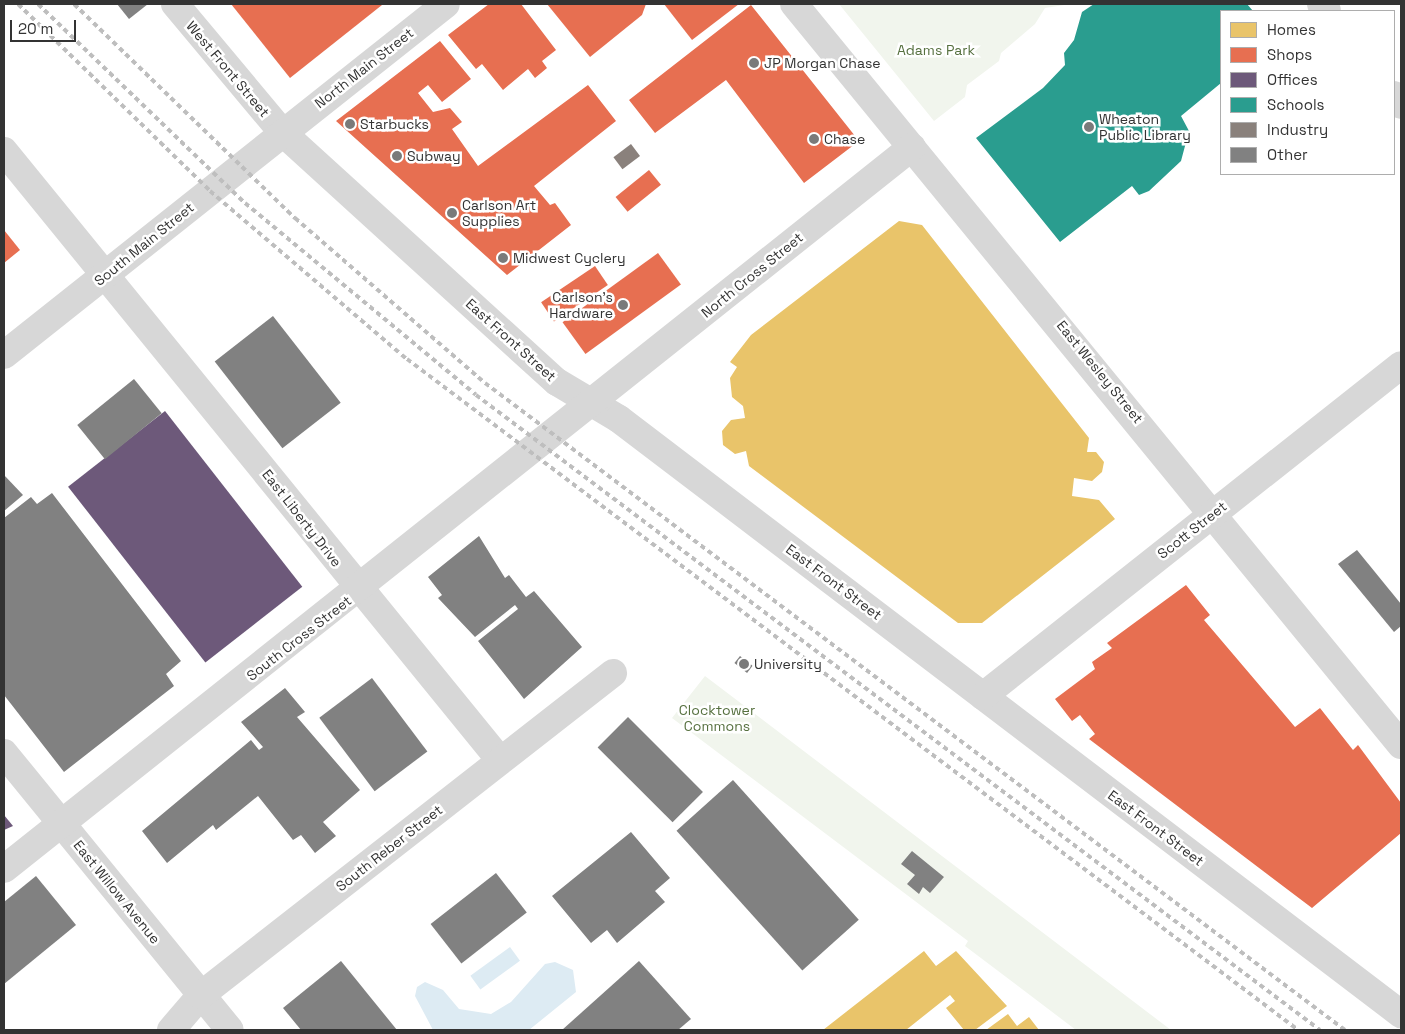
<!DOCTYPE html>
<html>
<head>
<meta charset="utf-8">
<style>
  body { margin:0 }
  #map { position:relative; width:1405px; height:1034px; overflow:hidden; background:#fff; font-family:"Space Grotesk",sans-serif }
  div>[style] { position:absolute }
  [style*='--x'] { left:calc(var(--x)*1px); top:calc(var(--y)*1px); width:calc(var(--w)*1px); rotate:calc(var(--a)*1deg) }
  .green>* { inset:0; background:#f1f5ed }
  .water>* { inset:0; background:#ddebf3; transform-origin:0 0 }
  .homes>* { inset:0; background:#e9c46a }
  .shops>* { inset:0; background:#e76f51; transform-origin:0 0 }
  .offices>* { inset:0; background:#6d597a; transform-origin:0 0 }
  .schools>* { inset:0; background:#2a9d8f }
  .industry>* { inset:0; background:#8a817c; transform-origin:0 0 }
  .building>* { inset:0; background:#818181; transform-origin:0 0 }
  .minor>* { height:28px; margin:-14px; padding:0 14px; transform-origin:14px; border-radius:14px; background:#d7d7d7 }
  .rail>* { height:4px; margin-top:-2px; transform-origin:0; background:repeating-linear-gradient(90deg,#bebebe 0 5px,transparent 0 9px) }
  .dots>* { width:14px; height:14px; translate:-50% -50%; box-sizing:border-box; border:2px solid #fff; border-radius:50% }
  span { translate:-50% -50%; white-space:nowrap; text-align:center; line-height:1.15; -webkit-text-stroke:5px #fff; paint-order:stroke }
  .park-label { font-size:14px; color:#56703f }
  .poi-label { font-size:14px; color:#333 }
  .left { translate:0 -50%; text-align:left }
  .right { translate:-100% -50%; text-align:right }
  .street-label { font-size:14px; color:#333 }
  .frame { position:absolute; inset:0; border:5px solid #333; pointer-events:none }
  .legend { position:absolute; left:1220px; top:10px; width:175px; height:165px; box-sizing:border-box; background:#fff; border:1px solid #adadad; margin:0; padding:6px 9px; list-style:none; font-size:15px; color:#333 }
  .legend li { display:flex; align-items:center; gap:10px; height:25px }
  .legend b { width:25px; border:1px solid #adadad }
  .scale { position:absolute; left:10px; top:20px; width:66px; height:22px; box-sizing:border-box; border:2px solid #333; border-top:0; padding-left:6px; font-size:15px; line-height:18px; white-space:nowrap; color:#333; -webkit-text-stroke:4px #fff; paint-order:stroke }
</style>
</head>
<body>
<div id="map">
  <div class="green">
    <div style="clip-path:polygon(839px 4px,1071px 4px,1045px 8px,1035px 24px,1001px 53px,999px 61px,967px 85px,965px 97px,934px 121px)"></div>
    <div style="clip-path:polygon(705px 676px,1171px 1030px,1076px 1030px,965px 946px,968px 941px,672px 718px)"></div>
  </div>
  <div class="water">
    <div style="left:510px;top:947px;width:17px;height:49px;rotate:54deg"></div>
    <div style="clip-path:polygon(555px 962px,573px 970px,576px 992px,529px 1030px,433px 1030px,415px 996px,417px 987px,425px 982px,443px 990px,459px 1009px,491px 1014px,511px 1002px,545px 964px)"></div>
  </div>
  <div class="homes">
    <div style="clip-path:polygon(899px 221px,922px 225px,1089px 438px,1087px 452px,1096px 452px,1104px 462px,1102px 472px,1092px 481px,1074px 478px,1072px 496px,1099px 500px,1115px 519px,982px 623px,958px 623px,749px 466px,746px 451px,735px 454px,723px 445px,722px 431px,731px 420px,745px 418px,743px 406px,732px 397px,730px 378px,737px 367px,730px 362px,751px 335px)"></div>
    <div style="clip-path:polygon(924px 951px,936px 966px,956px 951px,1007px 1006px,975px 1030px,964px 1030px,946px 1008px,955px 1001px,950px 995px,906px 1030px,823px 1030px)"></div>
    <div style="clip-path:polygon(1008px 1014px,1017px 1026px,1029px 1017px,1039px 1030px,986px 1030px)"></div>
  </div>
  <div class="shops">
    <div style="clip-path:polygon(231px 4px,381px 4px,382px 5px,290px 78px)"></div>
    <div style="clip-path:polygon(489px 4px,521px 4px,556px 50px,542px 61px,547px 68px,535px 78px,528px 69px,503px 90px,482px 64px,476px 69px,448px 35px)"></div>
    <div style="clip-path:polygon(547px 4px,646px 4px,642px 15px,590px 57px)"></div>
    <div style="clip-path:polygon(664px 4px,739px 4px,692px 40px)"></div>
    <div style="clip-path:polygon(751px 5px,859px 141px,804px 183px,726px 80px,655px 133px,629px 100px)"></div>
    <div style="clip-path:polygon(440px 41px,471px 79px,442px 102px,428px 85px,418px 93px,433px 112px,450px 108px,462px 122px,452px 129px,478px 166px,588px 85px,616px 121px,534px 186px,550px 205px,555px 203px,571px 225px,507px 275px,336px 121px)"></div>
    <div style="left:649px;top:170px;width:19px;height:43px;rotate:51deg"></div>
    <div style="clip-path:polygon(4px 230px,20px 250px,4px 263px)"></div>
    <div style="left:658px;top:253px;width:39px;height:118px;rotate:54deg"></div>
    <div style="left:595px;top:266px;width:23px;height:65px;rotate:56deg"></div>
    <div style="clip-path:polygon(1186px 585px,1210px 615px,1204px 620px,1295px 727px,1320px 708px,1353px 750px,1358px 745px,1401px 803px,1401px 833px,1312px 908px,1089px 739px,1095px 734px,1080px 715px,1072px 721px,1055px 699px,1095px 669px,1092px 662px,1112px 648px,1107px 643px)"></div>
  </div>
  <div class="offices">
    <div style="left:165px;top:411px;width:223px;height:123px;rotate:52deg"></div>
    <div style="clip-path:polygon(4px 815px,13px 826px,4px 830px)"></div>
  </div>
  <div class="schools">
    <div style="clip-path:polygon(1094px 4px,1247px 4px,1253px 11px,1221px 11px,1221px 83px,1181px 116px,1189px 131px,1181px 161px,1149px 191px,1139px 195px,1132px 186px,1060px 242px,976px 138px,1043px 88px,1065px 65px,1064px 53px,1074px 40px,1082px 12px)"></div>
  </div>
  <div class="industry">
    <div style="left:631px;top:144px;width:15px;height:22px;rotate:53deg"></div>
  </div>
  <div class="building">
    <div style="clip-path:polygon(117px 4px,148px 4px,129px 19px)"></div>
    <div style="left:273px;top:316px;width:110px;height:74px;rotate:52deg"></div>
    <div style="left:134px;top:379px;width:44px;height:73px;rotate:51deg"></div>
    <div style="clip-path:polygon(4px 475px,23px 495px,4px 511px)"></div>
    <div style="clip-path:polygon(52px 493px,181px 661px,166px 674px,174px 686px,64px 772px,4px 695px,4px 518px,31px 497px,37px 504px)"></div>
    <div style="clip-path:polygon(479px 536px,505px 578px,509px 575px,526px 597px,534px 591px,582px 647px,524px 699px,478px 641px,518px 609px,515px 605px,475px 637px,438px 598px,442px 595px,428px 577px)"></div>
    <div style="clip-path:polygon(1357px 550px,1401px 604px,1401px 626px,1394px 632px,1338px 564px)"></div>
    <div style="left:740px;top:656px;width:16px;height:9px;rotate:38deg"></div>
    <div style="left:372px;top:678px;width:92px;height:66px;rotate:53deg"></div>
    <div style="clip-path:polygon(285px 688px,305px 712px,297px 717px,360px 790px,323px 822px,336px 836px,315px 853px,301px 835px,293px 840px,258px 796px,216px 830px,213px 825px,167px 863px,142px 831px,251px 740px,259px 750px,263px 747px,241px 722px)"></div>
    <div style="left:628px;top:717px;width:106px;height:43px;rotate:45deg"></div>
    <div style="left:733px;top:780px;width:188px;height:76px;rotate:48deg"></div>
    <div style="clip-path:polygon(631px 832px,670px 878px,655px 891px,665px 902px,617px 943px,607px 930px,591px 943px,552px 896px)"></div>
    <div style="clip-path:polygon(912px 851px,944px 877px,930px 893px,923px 887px,919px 894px,907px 884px,915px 875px,901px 864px)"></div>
    <div style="left:496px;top:873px;width:50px;height:83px;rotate:52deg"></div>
    <div style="clip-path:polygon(36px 876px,76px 925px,4px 984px,4px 902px)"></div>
    <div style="clip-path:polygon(341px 961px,397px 1030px,301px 1030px,283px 1008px)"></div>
    <div style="clip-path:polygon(639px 961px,691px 1019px,678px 1030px,562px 1030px)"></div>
  </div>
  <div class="minor">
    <div style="--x:175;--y:4;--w:168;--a:50.1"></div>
    <div style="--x:283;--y:133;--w:370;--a:42.3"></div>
    <div style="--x:557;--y:382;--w:72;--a:30.8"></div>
    <div style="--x:619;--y:419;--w:983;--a:37.27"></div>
    <div style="--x:794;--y:4;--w:958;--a:50.68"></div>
    <div style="--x:1321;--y:4;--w:9;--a:49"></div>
    <div style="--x:1394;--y:95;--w:12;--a:55"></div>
    <div style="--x:4;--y:151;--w:785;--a:50.84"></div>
    <div style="--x:4;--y:355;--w:564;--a:-38.45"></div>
    <div style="--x:983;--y:696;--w:533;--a:-38.37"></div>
    <div style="--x:4;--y:753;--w:357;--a:50.8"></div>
    <div style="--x:4;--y:869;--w:1160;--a:-38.49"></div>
    <div style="--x:171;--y:1030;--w:46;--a:-49.4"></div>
    <div style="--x:201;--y:995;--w:523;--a:-38.01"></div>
  </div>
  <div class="rail">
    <div style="--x:18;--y:4;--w:268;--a:44.2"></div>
    <div style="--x:210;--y:191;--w:259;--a:40.5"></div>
    <div style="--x:407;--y:359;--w:1115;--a:36.98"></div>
    <div style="--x:38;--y:4;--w:287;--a:43.9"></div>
    <div style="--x:245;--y:203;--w:300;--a:39.7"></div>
    <div style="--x:476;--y:395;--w:1056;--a:36.96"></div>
    <div style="--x:74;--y:4;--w:308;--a:44.1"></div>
    <div style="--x:295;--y:218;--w:252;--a:41"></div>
    <div style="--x:485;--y:383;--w:1076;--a:36.96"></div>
  </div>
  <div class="dots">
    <div style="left:754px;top:63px;background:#7a7a7a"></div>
    <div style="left:350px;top:124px;background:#7a7a7a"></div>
    <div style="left:1089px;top:127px;background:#7a7a7a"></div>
    <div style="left:814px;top:139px;background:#7a7a7a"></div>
    <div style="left:397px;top:156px;background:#7a7a7a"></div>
    <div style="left:452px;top:213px;background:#7a7a7a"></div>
    <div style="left:503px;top:258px;background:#7a7a7a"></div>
    <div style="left:623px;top:305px;background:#7a7a7a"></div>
    <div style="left:744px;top:664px;background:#7a7a7a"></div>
  </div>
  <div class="park-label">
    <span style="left:936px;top:50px">Adams Park</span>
    <span style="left:717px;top:718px">Clocktower<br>Commons</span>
  </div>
  <div class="poi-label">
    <span class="left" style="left:764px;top:63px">JP Morgan Chase</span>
    <span class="left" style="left:1099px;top:127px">Wheaton<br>Public Library</span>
    <span class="left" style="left:360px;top:124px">Starbucks</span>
    <span class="left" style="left:824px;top:139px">Chase</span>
    <span class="left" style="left:407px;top:156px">Subway</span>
    <span class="left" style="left:462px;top:213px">Carlson Art<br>Supplies</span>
    <span class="left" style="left:513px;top:258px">Midwest Cyclery</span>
    <span class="right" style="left:613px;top:305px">Carlson's<br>Hardware</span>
    <span class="left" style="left:754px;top:664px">University</span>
  </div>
  <div class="street-label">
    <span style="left:364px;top:68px;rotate:-38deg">North Main Street</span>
    <span style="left:228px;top:69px;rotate:50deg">West Front Street</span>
    <span style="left:144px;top:244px;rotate:-39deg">South Main Street</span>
    <span style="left:752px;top:275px;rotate:-39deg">North Cross Street</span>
    <span style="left:511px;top:340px;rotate:42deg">East Front Street</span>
    <span style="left:1100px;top:372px;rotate:51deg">East Wesley Street</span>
    <span style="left:302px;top:518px;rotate:52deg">East Liberty Drive</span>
    <span style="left:1192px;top:530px;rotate:-38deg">Scott Street</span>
    <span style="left:834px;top:582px;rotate:37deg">East Front Street</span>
    <span style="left:299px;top:638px;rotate:-38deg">South Cross Street</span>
    <span style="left:1156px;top:828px;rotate:37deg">East Front Street</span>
    <span style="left:389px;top:848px;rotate:-38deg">South Reber Street</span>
    <span style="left:117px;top:892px;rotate:51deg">East Willow Avenue</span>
  </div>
  <div class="frame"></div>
  <ul class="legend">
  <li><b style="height:14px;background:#e9c46a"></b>Homes</li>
  <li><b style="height:14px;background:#e76f51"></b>Shops</li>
  <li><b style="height:14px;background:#6d597a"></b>Offices</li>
  <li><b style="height:14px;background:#2a9d8f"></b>Schools</li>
  <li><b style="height:14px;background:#8a817c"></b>Industry</li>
  <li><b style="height:14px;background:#818181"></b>Other</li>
  </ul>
  <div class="scale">20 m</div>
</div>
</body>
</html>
